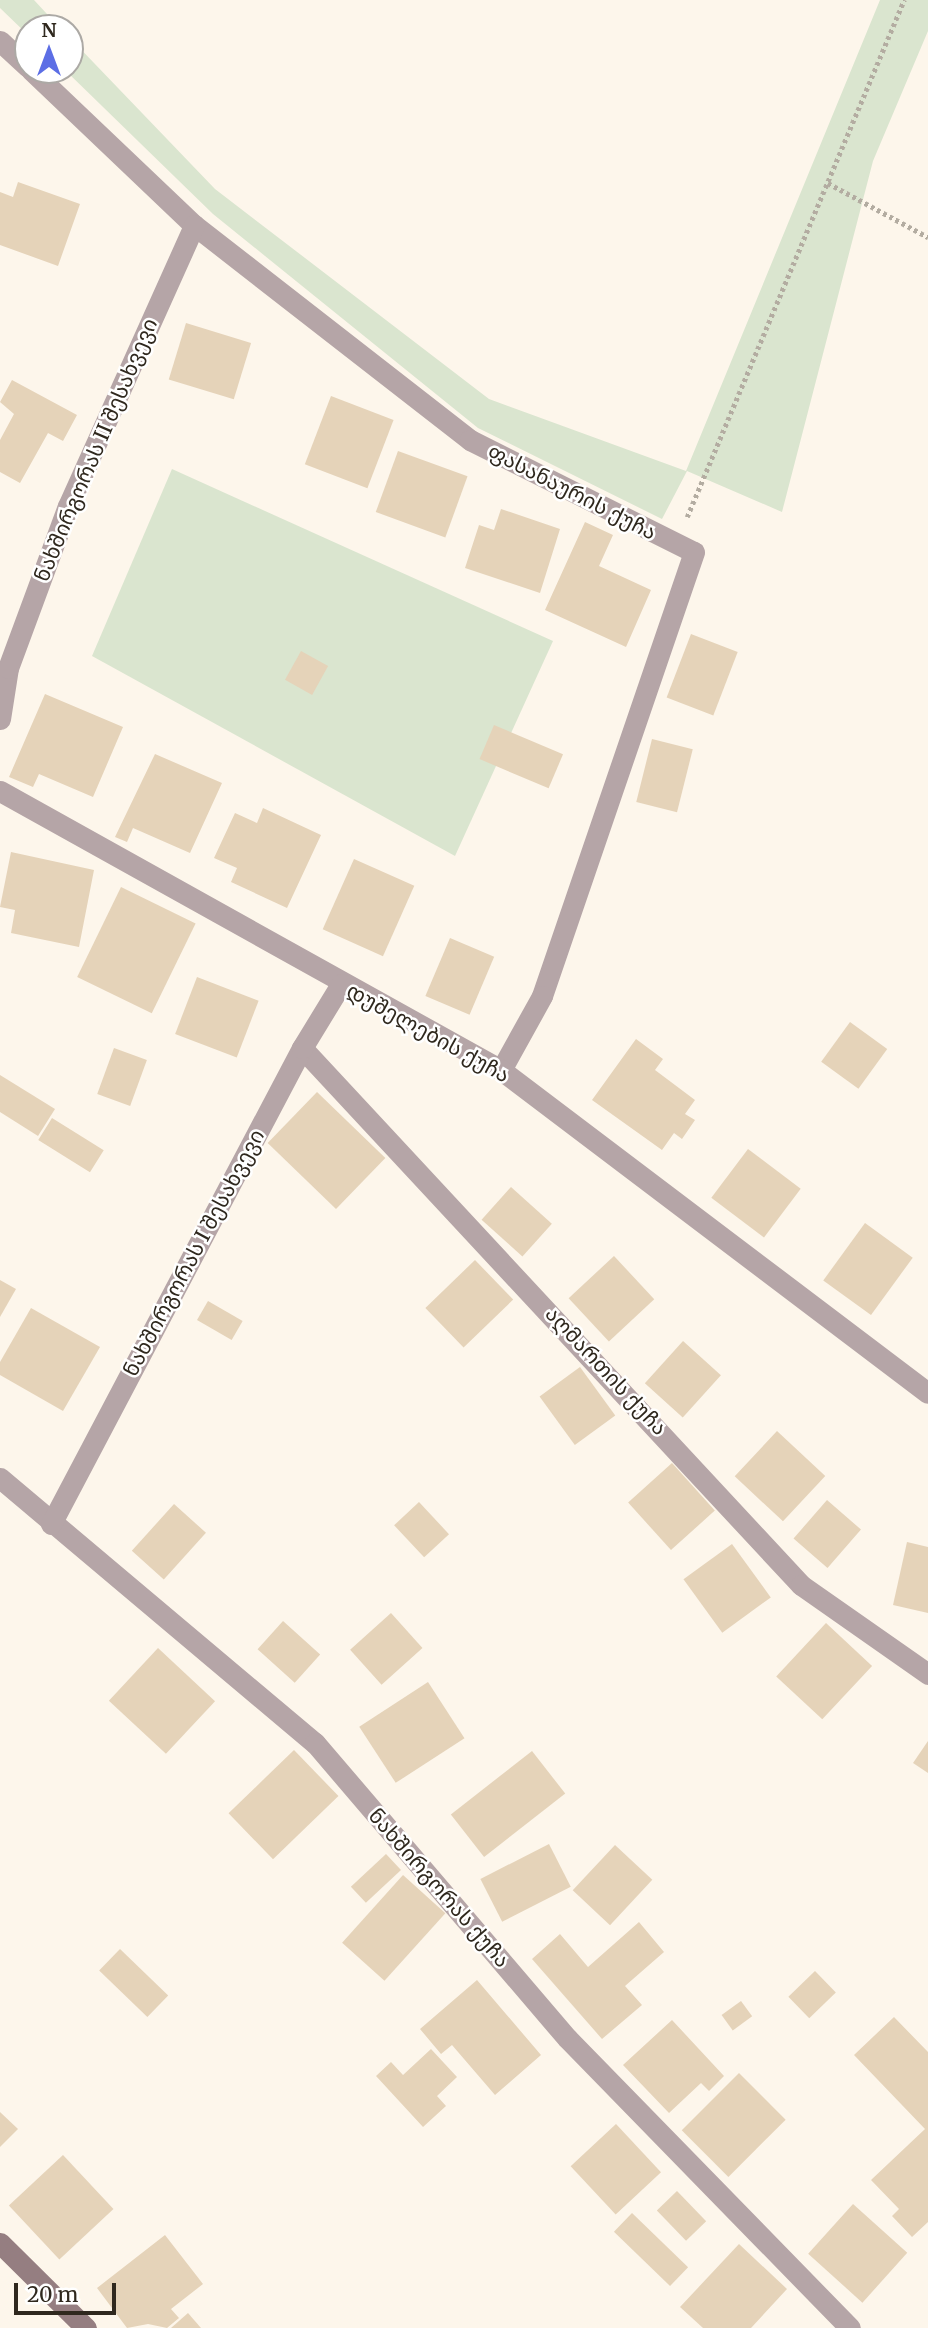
<!DOCTYPE html>
<html>
<head>
<meta charset="utf-8">
<style>
  body { margin:0 }
  #map { position:relative; width:928px; height:2328px; overflow:hidden; background:#fdf6eb; font-family:Merriweather,"Noto Sans Georgian",serif }
  div>[style] { position:absolute }
  [style*='--x'] { left:calc(var(--x)*1px); top:calc(var(--y)*1px); width:calc(var(--w)*1px); rotate:calc(var(--a)*1deg) }
  .green>* { inset:0; background:#dae5cf }
  .building>* { inset:0; background:#e5d3b9; transform-origin:0 0 }
  .path>* { height:4.5px; margin-top:-2.25px; transform-origin:0; background:repeating-linear-gradient(90deg,#b3aca1 0 3.5px,transparent 0 7px) }
  .street>* { height:21px; margin:-10.5px; padding:0 10.5px; transform-origin:10.5px; border-radius:10.5px; background:#b5a5a7 }
  .secondary>* { height:21px; margin:-10.5px; padding:0 10.5px; transform-origin:10.5px; border-radius:10.5px; background:#957e81 }
  span { translate:-50% -50%; white-space:nowrap; text-align:center; line-height:1.15; -webkit-text-stroke:5px #fff; paint-order:stroke }
  .street-label { font-size:21px; color:#2f281e }
  .north { position:absolute; left:14px; top:14px; width:70px; height:70px; box-sizing:border-box; background:#fff; border:2px solid #aca9a5; border-radius:50%; rotate:0deg; font-size:19px; font-weight:700; line-height:28px; text-align:center; color:#2f281e }
  .north::after { content:''; display:block; margin:auto; width:24px; height:32px; background:#5c6ee5; clip-path:polygon(50% 0,100% 100%,50% 72%,0 100%) }
  .scale { position:absolute; left:14px; top:2283px; width:102px; height:32px; box-sizing:border-box; border:4px solid #2f281e; border-top:0; padding-left:9px; font-size:21px; line-height:24px; white-space:nowrap; color:#2f281e; -webkit-text-stroke:5px #fff; paint-order:stroke }
</style>
</head>
<body>
<div id="map">
  <div class="green">
    <div style="clip-path:polygon(0 0,34px 0,60px 28px,28px 28px,28px 35px,0 8px)"></div>
    <div style="clip-path:polygon(880px 0,928px 0,928px 31px,873px 161px,782px 512px,687px 471px,662px 519px,478px 428px,213px 214px,65px 70px,70px 70px,70px 38px,215px 189px,489px 399px,686px 471px)"></div>
    <div style="clip-path:polygon(172px 469px,553px 641px,455px 856px,92px 656px)"></div>
  </div>
  <div class="building">
    <div style="clip-path:polygon(18px 182px,80px 204px,58px 266px,0 245px,0 192px,13px 197px)"></div>
    <div style="left:186px;top:323px;width:68px;height:59px;rotate:17deg"></div>
    <div style="clip-path:polygon(12px 380px,77px 415px,63px 441px,48px 433px,20px 483px,0 472px,0 440px,14px 414px,0 402px)"></div>
    <div style="left:331px;top:396px;width:67px;height:73px;rotate:21deg"></div>
    <div style="left:398px;top:451px;width:74px;height:65px;rotate:20deg"></div>
    <div style="clip-path:polygon(501px 509px,560px 529px,540px 593px,465px 568px,479px 525px,494px 530px)"></div>
    <div style="clip-path:polygon(585px 522px,613px 535px,599px 566px,651px 590px,626px 647px,545px 610px)"></div>
    <div style="left:691px;top:634px;width:50px;height:68px;rotate:21deg"></div>
    <div style="left:301px;top:651px;width:31px;height:33px;rotate:29deg"></div>
    <div style="clip-path:polygon(45px 694px,123px 727px,93px 797px,39px 774px,33px 787px,9px 777px)"></div>
    <div style="left:494px;top:725px;width:75px;height:37px;rotate:23deg"></div>
    <div style="left:652px;top:739px;width:42px;height:65px;rotate:14deg"></div>
    <div style="clip-path:polygon(155px 754px,222px 783px,190px 853px,133px 828px,127px 842px,115px 837px)"></div>
    <div style="clip-path:polygon(263px 808px,321px 835px,287px 908px,231px 882px,237px 868px,214px 858px,235px 813px,257px 823px)"></div>
    <div style="clip-path:polygon(11px 852px,94px 870px,79px 947px,11px 933px,15px 910px,0 907px)"></div>
    <div style="left:354px;top:859px;width:66px;height:77px;rotate:24deg"></div>
    <div style="left:121px;top:887px;width:83px;height:100px;rotate:26deg"></div>
    <div style="left:450px;top:938px;width:48px;height:63px;rotate:23deg"></div>
    <div style="left:197px;top:977px;width:66px;height:61px;rotate:21deg"></div>
    <div style="left:850px;top:1022px;width:46px;height:49px;rotate:36deg"></div>
    <div style="clip-path:polygon(636px 1039px,663px 1059px,655px 1070px,695px 1100px,685px 1114px,695px 1120px,682px 1139px,674px 1133px,662px 1150px,592px 1100px)"></div>
    <div style="left:114px;top:1048px;width:35px;height:49px;rotate:20deg"></div>
    <div style="clip-path:polygon(0 1075px,55px 1109px,38px 1136px,0 1112px)"></div>
    <div style="left:317px;top:1092px;width:95px;height:71px;rotate:44deg"></div>
    <div style="left:52px;top:1118px;width:61px;height:26px;rotate:32deg"></div>
    <div style="left:748px;top:1149px;width:66px;height:61px;rotate:37deg"></div>
    <div style="left:511px;top:1187px;width:55px;height:44px;rotate:42deg"></div>
    <div style="left:865px;top:1223px;width:59px;height:71px;rotate:36deg"></div>
    <div style="left:614px;top:1256px;width:59px;height:62px;rotate:47deg"></div>
    <div style="left:475px;top:1260px;width:55px;height:69px;rotate:46deg"></div>
    <div style="clip-path:polygon(0 1280px,16px 1289px,0 1317px)"></div>
    <div style="left:208px;top:1301px;width:40px;height:22px;rotate:30deg"></div>
    <div style="clip-path:polygon(31px 1308px,100px 1347px,63px 1411px,0 1375px,0 1362px)"></div>
    <div style="left:683px;top:1341px;width:51px;height:57px;rotate:42deg"></div>
    <div style="left:580px;top:1367px;width:60px;height:50px;rotate:54deg"></div>
    <div style="left:777px;top:1431px;width:66px;height:62px;rotate:43deg"></div>
    <div style="left:672px;top:1463px;width:64px;height:59px;rotate:48deg"></div>
    <div style="left:827px;top:1500px;width:45px;height:51px;rotate:41deg"></div>
    <div style="left:419px;top:1502px;width:44px;height:34px;rotate:47deg"></div>
    <div style="left:174px;top:1504px;width:43px;height:63px;rotate:42deg"></div>
    <div style="clip-path:polygon(907px 1542px,928px 1547px,928px 1613px,893px 1605px)"></div>
    <div style="left:732px;top:1544px;width:66px;height:60px;rotate:54deg"></div>
    <div style="left:391px;top:1613px;width:47px;height:55px;rotate:48deg"></div>
    <div style="left:283px;top:1621px;width:50px;height:38px;rotate:42deg"></div>
    <div style="left:826px;top:1623px;width:63px;height:73px;rotate:43deg"></div>
    <div style="left:158px;top:1648px;width:78px;height:72px;rotate:43deg"></div>
    <div style="left:428px;top:1682px;width:67px;height:82px;rotate:57deg"></div>
    <div style="clip-path:polygon(928px 1741px,928px 1773px,913px 1763px)"></div>
    <div style="left:294px;top:1750px;width:64px;height:91px;rotate:46deg"></div>
    <div style="left:532px;top:1751px;width:54px;height:103px;rotate:52deg"></div>
    <div style="left:549px;top:1844px;width:48px;height:77px;rotate:63deg"></div>
    <div style="left:615px;top:1845px;width:51px;height:62px;rotate:43deg"></div>
    <div style="left:386px;top:1854px;width:22px;height:48px;rotate:47deg"></div>
    <div style="left:403px;top:1875px;width:57px;height:91px;rotate:42deg"></div>
    <div style="clip-path:polygon(639px 1922px,664px 1952px,625px 1986px,642px 2005px,602px 2039px,532px 1959px,560px 1934px,588px 1967px)"></div>
    <div style="left:120px;top:1949px;width:67px;height:30px;rotate:44deg"></div>
    <div style="left:815px;top:1971px;width:30px;height:37px;rotate:46deg"></div>
    <div style="clip-path:polygon(477px 1980px,541px 2055px,495px 2095px,452px 2045px,441px 2054px,420px 2029px)"></div>
    <div style="left:741px;top:2001px;width:19px;height:24px;rotate:54deg"></div>
    <div style="clip-path:polygon(894px 2017px,928px 2052px,928px 2222px,912px 2237px,892px 2216px,899px 2209px,871px 2180px,925px 2129px,854px 2055px)"></div>
    <div style="clip-path:polygon(672px 2020px,724px 2076px,709px 2091px,701px 2083px,669px 2113px,623px 2065px)"></div>
    <div style="clip-path:polygon(431px 2049px,457px 2077px,437px 2096px,446px 2106px,423px 2127px,376px 2076px,391px 2062px,403px 2075px)"></div>
    <div style="left:739px;top:2073px;width:66px;height:81px;rotate:45deg"></div>
    <div style="clip-path:polygon(0 2112px,18px 2129px,0 2147px)"></div>
    <div style="left:616px;top:2124px;width:66px;height:62px;rotate:47deg"></div>
    <div style="left:63px;top:2155px;width:74px;height:74px;rotate:47deg"></div>
    <div style="left:677px;top:2191px;width:42px;height:28px;rotate:46deg"></div>
    <div style="left:853px;top:2204px;width:73px;height:67px;rotate:42deg"></div>
    <div style="left:632px;top:2213px;width:78px;height:26px;rotate:44deg"></div>
    <div style="clip-path:polygon(165px 2235px,203px 2284px,171px 2309px,179px 2318px,167px 2328px,148px 2324px,127px 2328px,97px 2288px)"></div>
    <div style="clip-path:polygon(739px 2244px,787px 2289px,751px 2328px,703px 2328px,680px 2307px)"></div>
    <div style="clip-path:polygon(188px 2313px,201px 2328px,171px 2328px)"></div>
  </div>
  <div class="path">
    <div style="--x:828;--y:183;--w:114;--a:28.4"></div>
    <div style="--x:687;--y:517;--w:561;--a:-67.23"></div>
  </div>
  <div class="street">
    <div style="--x:0;--y:41;--w:38;--a:43"></div>
    <div style="--x:31;--y:70;--w:225;--a:43.6"></div>
    <div style="--x:194;--y:225;--w:350;--a:37.9"></div>
    <div style="--x:470;--y:440;--w:250;--a:26.6"></div>
    <div style="--x:694;--y:552;--w:469;--a:108.9"></div>
    <div style="--x:542;--y:996;--w:85;--a:119"></div>
    <div style="--x:0;--y:719;--w:52;--a:-81.1"></div>
    <div style="--x:8;--y:668;--w:173;--a:-69.7"></div>
    <div style="--x:68;--y:506;--w:308;--a:-65.8"></div>
    <div style="--x:0;--y:791;--w:573;--a:29.11"></div>
    <div style="--x:501;--y:1070;--w:535;--a:37.11"></div>
    <div style="--x:302;--y:1048;--w:733;--a:47.1"></div>
    <div style="--x:801;--y:1585;--w:155;--a:35"></div>
    <div style="--x:0;--y:1478;--w:412;--a:40.1"></div>
    <div style="--x:315;--y:1743;--w:388;--a:49.5"></div>
    <div style="--x:567;--y:2038;--w:405;--a:45.7"></div>
    <div style="--x:51;--y:1524;--w:538;--a:-62.2"></div>
    <div style="--x:302;--y:1048;--w:75;--a:-58.6"></div>
  </div>
  <div class="secondary">
    <div style="--x:0;--y:2243;--w:121;--a:44.7"></div>
  </div>
  <div class="street-label">
    <span style="left:96px;top:450px;rotate:-67deg">ნახშირგორას II შესახვევი</span>
    <span style="left:572px;top:492px;rotate:27deg">ფასანაურის ქუჩა</span>
    <span style="left:428px;top:1033px;rotate:29deg">დუშელების ქუჩა</span>
    <span style="left:194px;top:1253px;rotate:-62deg">ნახშირგორას I შესახვევი</span>
    <span style="left:606px;top:1371px;rotate:47deg">აღმართის ქუჩა</span>
    <span style="left:439px;top:1888px;rotate:49deg">ნახშირგორას ქუჩა</span>
  </div>
  <div class="north">N</div>
  <div class="scale">20 m</div>
</div>
</body>
</html>
